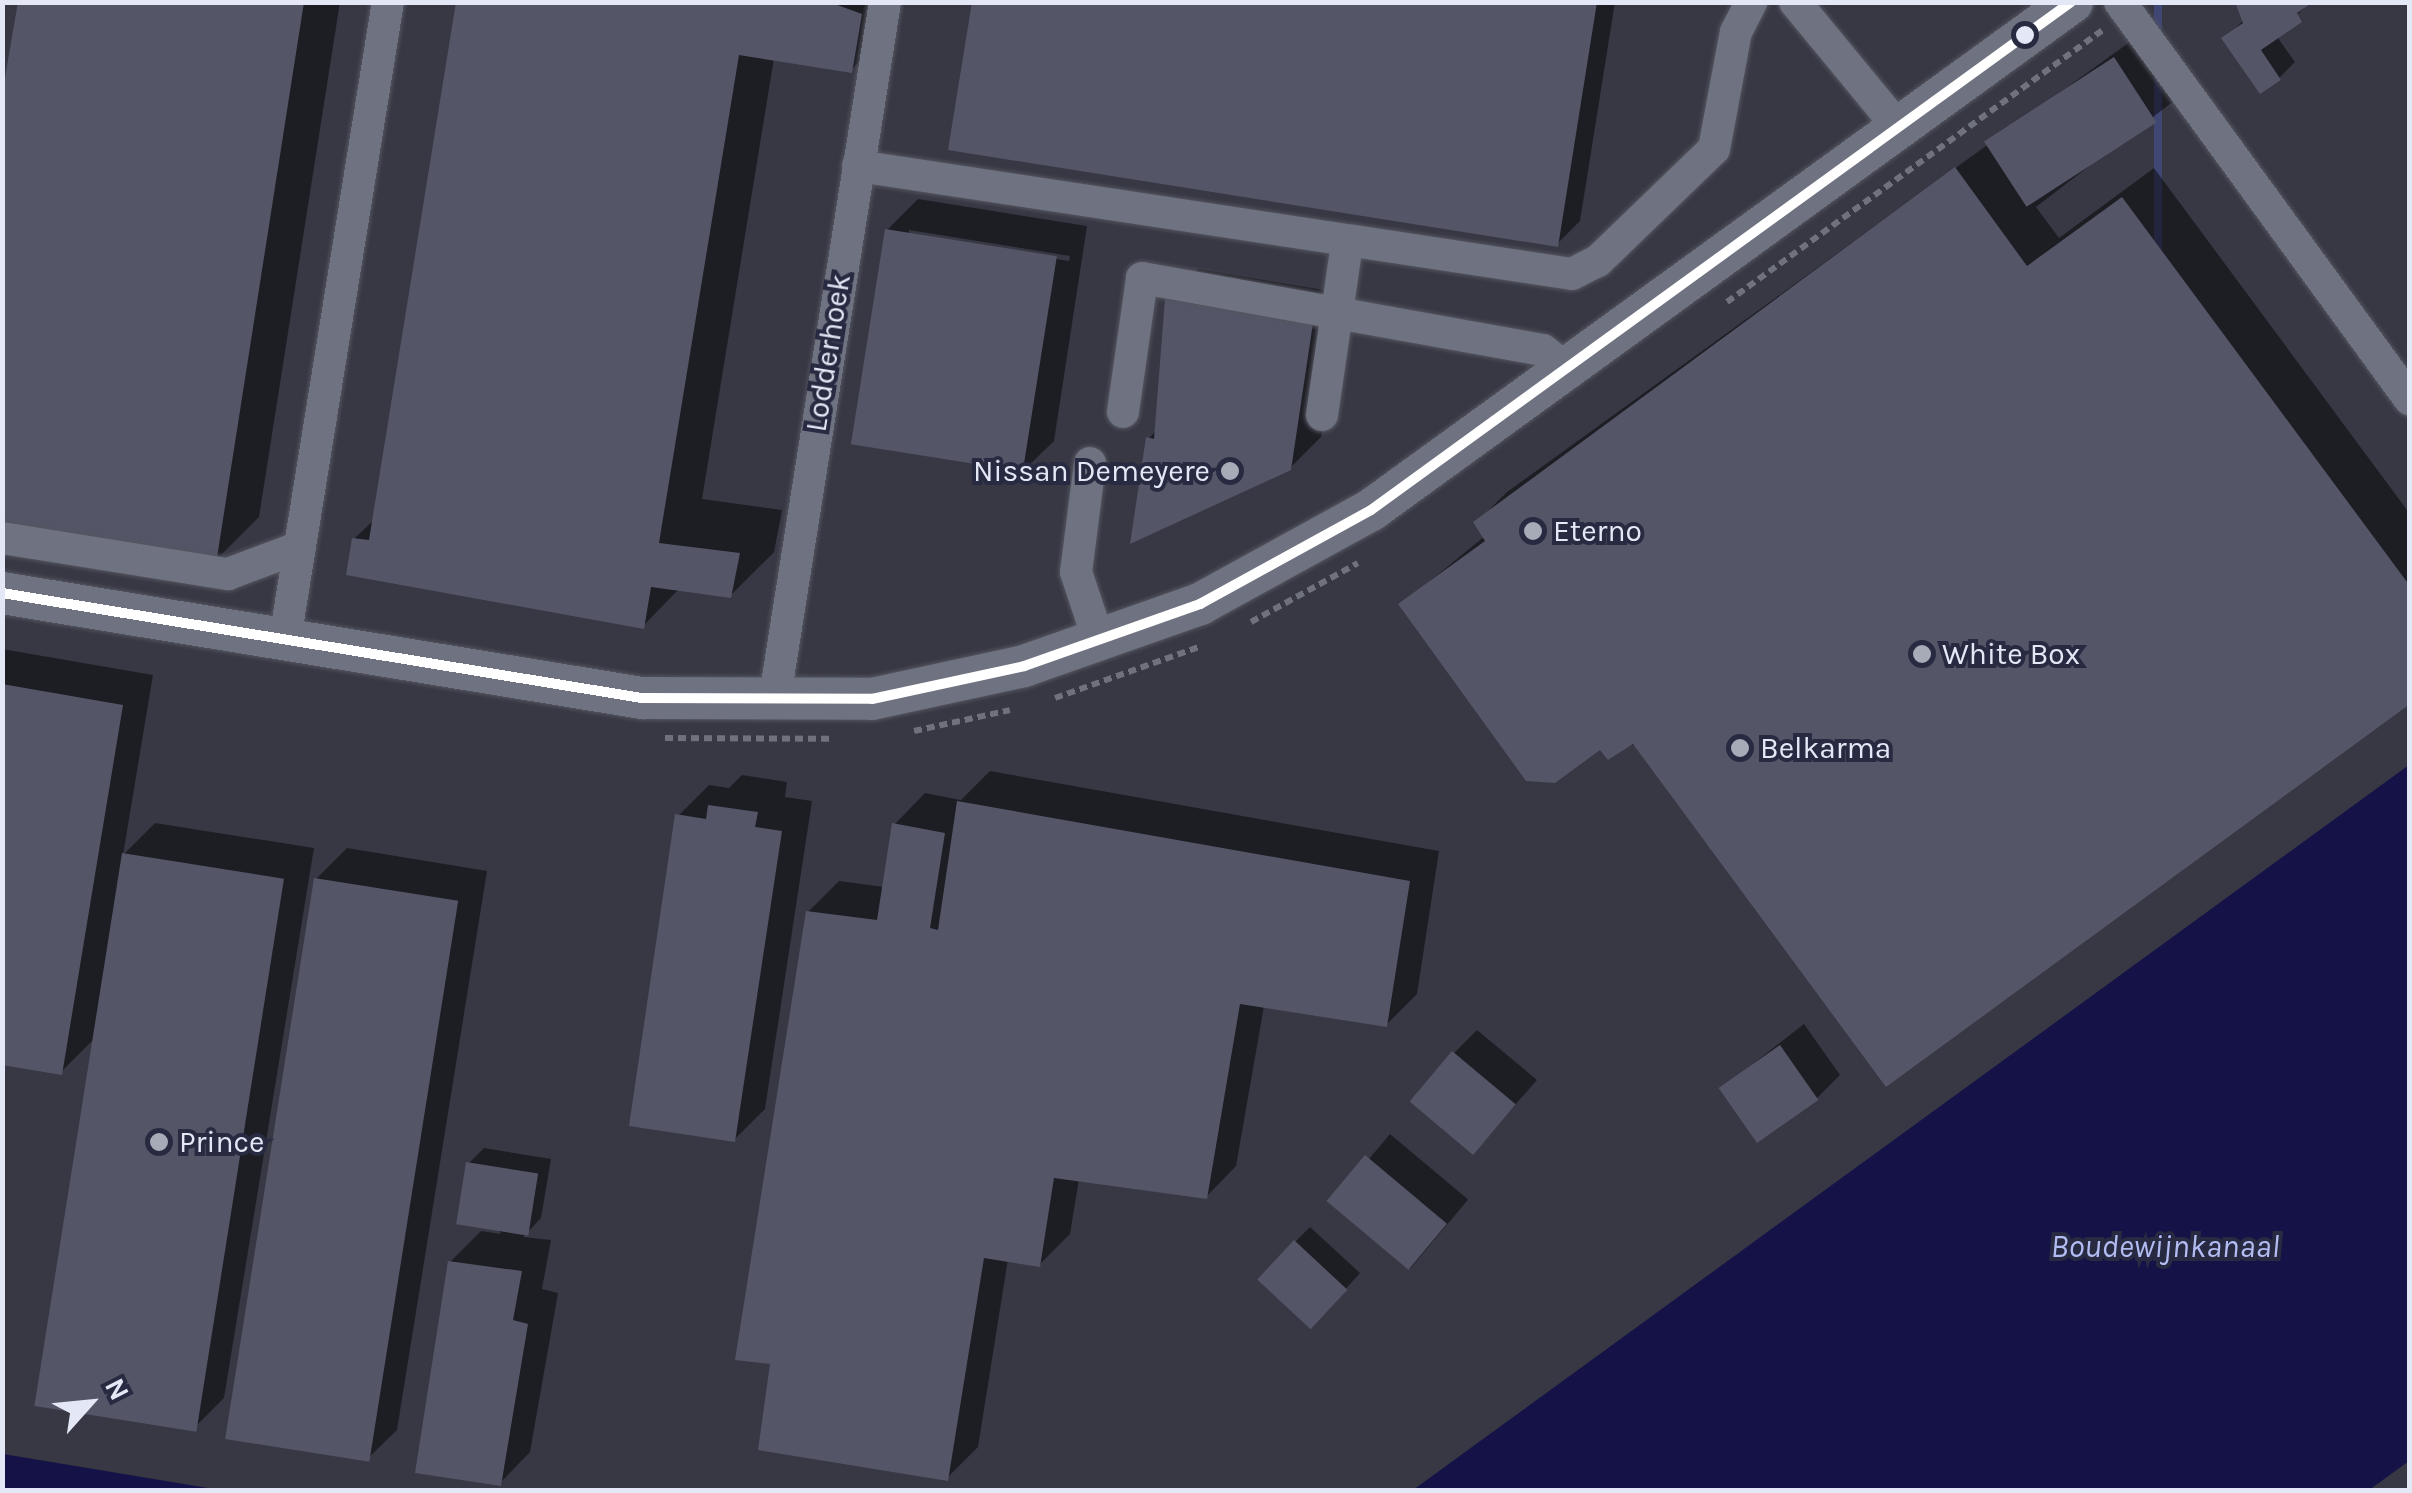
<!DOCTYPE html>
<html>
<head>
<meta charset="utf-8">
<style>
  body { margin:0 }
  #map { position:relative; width:2412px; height:1493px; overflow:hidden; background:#373844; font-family:Karla,sans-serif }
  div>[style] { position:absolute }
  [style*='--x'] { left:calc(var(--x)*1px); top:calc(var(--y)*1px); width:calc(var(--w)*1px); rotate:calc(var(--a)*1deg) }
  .green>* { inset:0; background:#414773; transform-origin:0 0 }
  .water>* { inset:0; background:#141246 }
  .shadow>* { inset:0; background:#0007; transform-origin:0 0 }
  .building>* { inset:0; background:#545668; transform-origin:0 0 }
  .path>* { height:6px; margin-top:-3px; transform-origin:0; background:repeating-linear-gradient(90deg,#6f717d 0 8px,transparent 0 13px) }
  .roads { filter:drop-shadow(0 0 2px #54555f) drop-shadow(0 0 2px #54555f) }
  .minor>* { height:32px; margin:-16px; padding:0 16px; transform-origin:16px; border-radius:16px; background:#6f7281 }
  .major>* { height:42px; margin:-21px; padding:0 21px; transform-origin:21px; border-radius:21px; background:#6f7280 }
  .bus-1>* { height:10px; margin:-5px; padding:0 5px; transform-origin:5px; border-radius:5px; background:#fff }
  .dots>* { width:28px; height:28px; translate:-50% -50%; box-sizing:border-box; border:5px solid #272a40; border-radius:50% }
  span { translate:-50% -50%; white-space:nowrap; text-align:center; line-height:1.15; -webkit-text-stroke:8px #272a40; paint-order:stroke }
  .street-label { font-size:30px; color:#e4e7f5 }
  .poi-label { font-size:30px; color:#e4e7f5 }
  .right { translate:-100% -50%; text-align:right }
  .left { translate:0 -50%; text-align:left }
  .water-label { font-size:32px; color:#b2bcf3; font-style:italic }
  .frame { position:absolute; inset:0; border:5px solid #e4e7f5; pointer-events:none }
  .north { position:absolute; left:40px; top:1353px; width:100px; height:100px; -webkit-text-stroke:8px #272a40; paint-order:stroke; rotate:63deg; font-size:28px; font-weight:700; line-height:40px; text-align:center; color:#e4e7f5 }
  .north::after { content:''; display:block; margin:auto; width:35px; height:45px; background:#e4e7f5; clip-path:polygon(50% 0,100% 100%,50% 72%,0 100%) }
</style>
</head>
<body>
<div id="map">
  <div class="green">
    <div style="left:2154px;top:3px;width:8px;height:305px"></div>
  </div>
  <div class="water">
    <div style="clip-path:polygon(2409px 765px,2409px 1461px,2369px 1490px,1413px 1490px)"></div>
    <div style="clip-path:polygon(2px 1454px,3px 1454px,220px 1490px,3px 1490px)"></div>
  </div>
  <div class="shadow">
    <div style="clip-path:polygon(20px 2px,340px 2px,259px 517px,215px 561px)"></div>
    <div style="clip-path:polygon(458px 2px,899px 2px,895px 26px,851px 70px,774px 58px,702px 499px,782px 510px,774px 552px,730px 596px,680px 588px,643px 626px,354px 539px,376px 518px)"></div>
    <div style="clip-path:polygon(974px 2px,1615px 2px,1580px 221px,1557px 244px)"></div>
    <div style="clip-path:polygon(2237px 2px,2311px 2px,2275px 34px,2295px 62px,2279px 78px,2225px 38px,2244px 20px)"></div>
    <div style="clip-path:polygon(2138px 36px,2179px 97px,2036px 207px,2059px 238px,2154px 168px,2410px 514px,2410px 701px,1601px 747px,1402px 604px,1485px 536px,1476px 523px,1507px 492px)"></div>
    <div style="clip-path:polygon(evenodd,918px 199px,1087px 226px,1054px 441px,1023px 471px,887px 230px,918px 199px,909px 230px,1070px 256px,1069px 261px,909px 235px,909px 230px)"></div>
    <div style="clip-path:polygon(1198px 269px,1342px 293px,1321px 437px,1290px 468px,1149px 438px,1158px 429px,1167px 300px)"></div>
    <div style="clip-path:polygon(2px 649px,153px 675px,123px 855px,155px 823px,314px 848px,224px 1398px,194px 1428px,95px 1038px,61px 1072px,2px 1062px)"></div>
    <div style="clip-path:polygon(990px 771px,1439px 851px,1417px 994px,1387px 1024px,1264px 1006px,1236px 1166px,1206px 1197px,1079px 1179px,1070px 1234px,1040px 1264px,1008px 1259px,978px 1447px,947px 1478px,773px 1362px,808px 912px,839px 881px,884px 887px,895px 824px,925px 793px,961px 800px)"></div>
    <div style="clip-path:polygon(742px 775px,787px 782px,785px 797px,812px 801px,765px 1109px,734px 1140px,678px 816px,709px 785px,729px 788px)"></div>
    <div style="clip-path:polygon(347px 848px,487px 871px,397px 1430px,366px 1460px,316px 879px)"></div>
    <div style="clip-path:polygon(1804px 1024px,1840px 1075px,1817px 1098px,1722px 1088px)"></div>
    <div style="clip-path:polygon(1477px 1030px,1537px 1080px,1474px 1151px,1454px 1053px)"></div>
    <div style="left:1390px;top:1134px;width:102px;height:90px;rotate:40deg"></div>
    <div style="clip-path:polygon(484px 1148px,551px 1159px,541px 1218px,523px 1237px,551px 1240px,542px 1289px,558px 1293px,530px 1452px,500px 1483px,450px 1262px,481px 1231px,501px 1234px,469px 1163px)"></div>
    <div style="clip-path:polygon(1310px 1227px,1360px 1273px,1326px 1311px,1295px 1242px)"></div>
  </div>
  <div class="building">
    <div style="clip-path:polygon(18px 2px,304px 2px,216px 564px,2px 528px,2px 95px)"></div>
    <div style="clip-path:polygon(456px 2px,829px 2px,862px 14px,852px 73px,739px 55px,659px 543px,740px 553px,731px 598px,651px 587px,644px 629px,346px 575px,352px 538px,369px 540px)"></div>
    <div style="clip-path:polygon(972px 2px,1597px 2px,1558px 247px,948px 150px)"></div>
    <div style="clip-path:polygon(2235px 2px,2313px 2px,2297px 13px,2302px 22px,2261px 50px,2281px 80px,2260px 94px,2221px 38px,2243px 23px)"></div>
    <div style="left:2114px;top:57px;width:78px;height:155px;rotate:57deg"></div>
    <div style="clip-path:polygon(1955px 167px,2027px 266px,2122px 197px,2410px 586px,2410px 704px,1886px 1087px,1633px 744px,1608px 760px,1600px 750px,1555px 783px,1526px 781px,1398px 604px,1485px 541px,1473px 522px)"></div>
    <div style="left:885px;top:229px;width:174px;height:218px;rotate:9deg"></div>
    <div style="clip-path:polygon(1165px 299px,1313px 323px,1291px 470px,1130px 544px,1146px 437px,1154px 439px)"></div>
    <div style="clip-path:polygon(2px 684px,123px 705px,62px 1075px,2px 1065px)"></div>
    <div style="clip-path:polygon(957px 801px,1410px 881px,1387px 1027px,1240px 1004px,1207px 1199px,1054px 1178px,1040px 1267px,984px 1258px,948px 1481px,758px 1450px,770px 1364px,735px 1360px,806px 911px,877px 920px,892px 823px,945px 833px,930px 928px,938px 930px)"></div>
    <div style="clip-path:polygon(708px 805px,758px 812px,755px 827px,782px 831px,735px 1142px,629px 1126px,675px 814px,706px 819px)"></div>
    <div style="left:122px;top:853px;width:164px;height:560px;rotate:9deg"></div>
    <div style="left:314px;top:878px;width:146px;height:568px;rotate:9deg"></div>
    <div style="left:1780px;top:1045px;width:67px;height:75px;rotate:55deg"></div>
    <div style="left:1452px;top:1051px;width:83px;height:66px;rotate:40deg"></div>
    <div style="left:1365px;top:1155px;width:107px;height:60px;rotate:40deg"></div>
    <div style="left:466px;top:1162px;width:73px;height:63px;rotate:9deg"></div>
    <div style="left:1294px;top:1240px;width:73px;height:54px;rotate:43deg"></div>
    <div style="clip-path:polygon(448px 1261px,522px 1271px,513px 1320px,528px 1324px,501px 1486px,415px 1473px)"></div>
  </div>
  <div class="path">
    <div style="--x:1727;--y:302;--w:463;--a:-35.9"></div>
    <div style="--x:1251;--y:622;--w:122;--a:-28.9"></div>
    <div style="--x:1055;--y:698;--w:153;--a:-19.5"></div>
    <div style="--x:914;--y:731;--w:98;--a:-12.3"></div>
    <div style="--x:665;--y:738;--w:167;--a:0.3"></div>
  </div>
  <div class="roads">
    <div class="minor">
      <div style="--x:1795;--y:2;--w:163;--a:50.5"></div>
      <div style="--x:2120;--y:2;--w:492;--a:53.9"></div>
      <div style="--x:858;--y:166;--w:722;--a:8.6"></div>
      <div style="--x:1572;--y:274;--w:29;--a:-27"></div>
      <div style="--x:1598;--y:261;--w:161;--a:-44"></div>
      <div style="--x:1714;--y:149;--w:119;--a:-79.4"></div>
      <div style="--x:1736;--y:32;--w:34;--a:-63"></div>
      <div style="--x:1123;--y:412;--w:135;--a:-81.9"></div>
      <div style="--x:1142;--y:278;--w:407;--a:10.2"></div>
      <div style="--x:1543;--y:350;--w:31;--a:38"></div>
      <div style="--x:1322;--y:415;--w:174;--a:-81.7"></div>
      <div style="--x:1090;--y:463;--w:110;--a:97.3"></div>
      <div style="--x:1076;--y:572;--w:76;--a:71.6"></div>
      <div style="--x:2;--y:538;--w:229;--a:9.1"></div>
      <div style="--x:228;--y:574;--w:77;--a:-20.6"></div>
      <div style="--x:285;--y:639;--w:645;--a:-80.82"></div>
      <div style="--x:774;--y:703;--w:710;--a:-81"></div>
    </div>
    <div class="major">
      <div style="--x:2;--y:593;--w:649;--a:9.32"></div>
      <div style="--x:642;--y:698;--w:230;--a:0.2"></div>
      <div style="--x:872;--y:699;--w:156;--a:-12.2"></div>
      <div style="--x:1024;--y:666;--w:187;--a:-19.4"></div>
      <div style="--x:1200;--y:604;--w:195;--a:-28.8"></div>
      <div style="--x:1371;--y:510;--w:866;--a:-35.93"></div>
    </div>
  </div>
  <div class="bus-1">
    <div style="--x:2;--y:593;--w:649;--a:9.32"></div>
    <div style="--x:642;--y:698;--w:230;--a:0.2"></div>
    <div style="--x:872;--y:699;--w:156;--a:-12.2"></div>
    <div style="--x:1024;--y:666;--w:187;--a:-19.4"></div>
    <div style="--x:1200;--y:604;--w:195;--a:-28.8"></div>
    <div style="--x:1371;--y:510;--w:865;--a:-35.97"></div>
  </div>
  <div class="dots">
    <div style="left:2025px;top:35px;background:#e4e7f5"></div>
    <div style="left:1230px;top:471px;background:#a7aab7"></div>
    <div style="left:1533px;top:531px;background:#a7aab7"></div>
    <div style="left:1922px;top:654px;background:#a7aab7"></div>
    <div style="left:1740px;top:748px;background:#a7aab7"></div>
    <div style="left:159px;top:1142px;background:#a7aab7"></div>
  </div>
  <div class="street-label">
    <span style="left:828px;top:353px;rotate:-81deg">Lodderhoek</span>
  </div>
  <div class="poi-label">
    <span class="right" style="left:1210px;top:471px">Nissan Demeyere</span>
    <span class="left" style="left:1553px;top:531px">Eterno</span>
    <span class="left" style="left:1942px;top:654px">White Box</span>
    <span class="left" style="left:1760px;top:748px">Belkarma</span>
    <span class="left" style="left:179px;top:1142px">Prince</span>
  </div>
  <div class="water-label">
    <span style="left:2165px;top:1247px">Boudewijnkanaal</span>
  </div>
  <div class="frame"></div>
  <div class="north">N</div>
</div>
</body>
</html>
